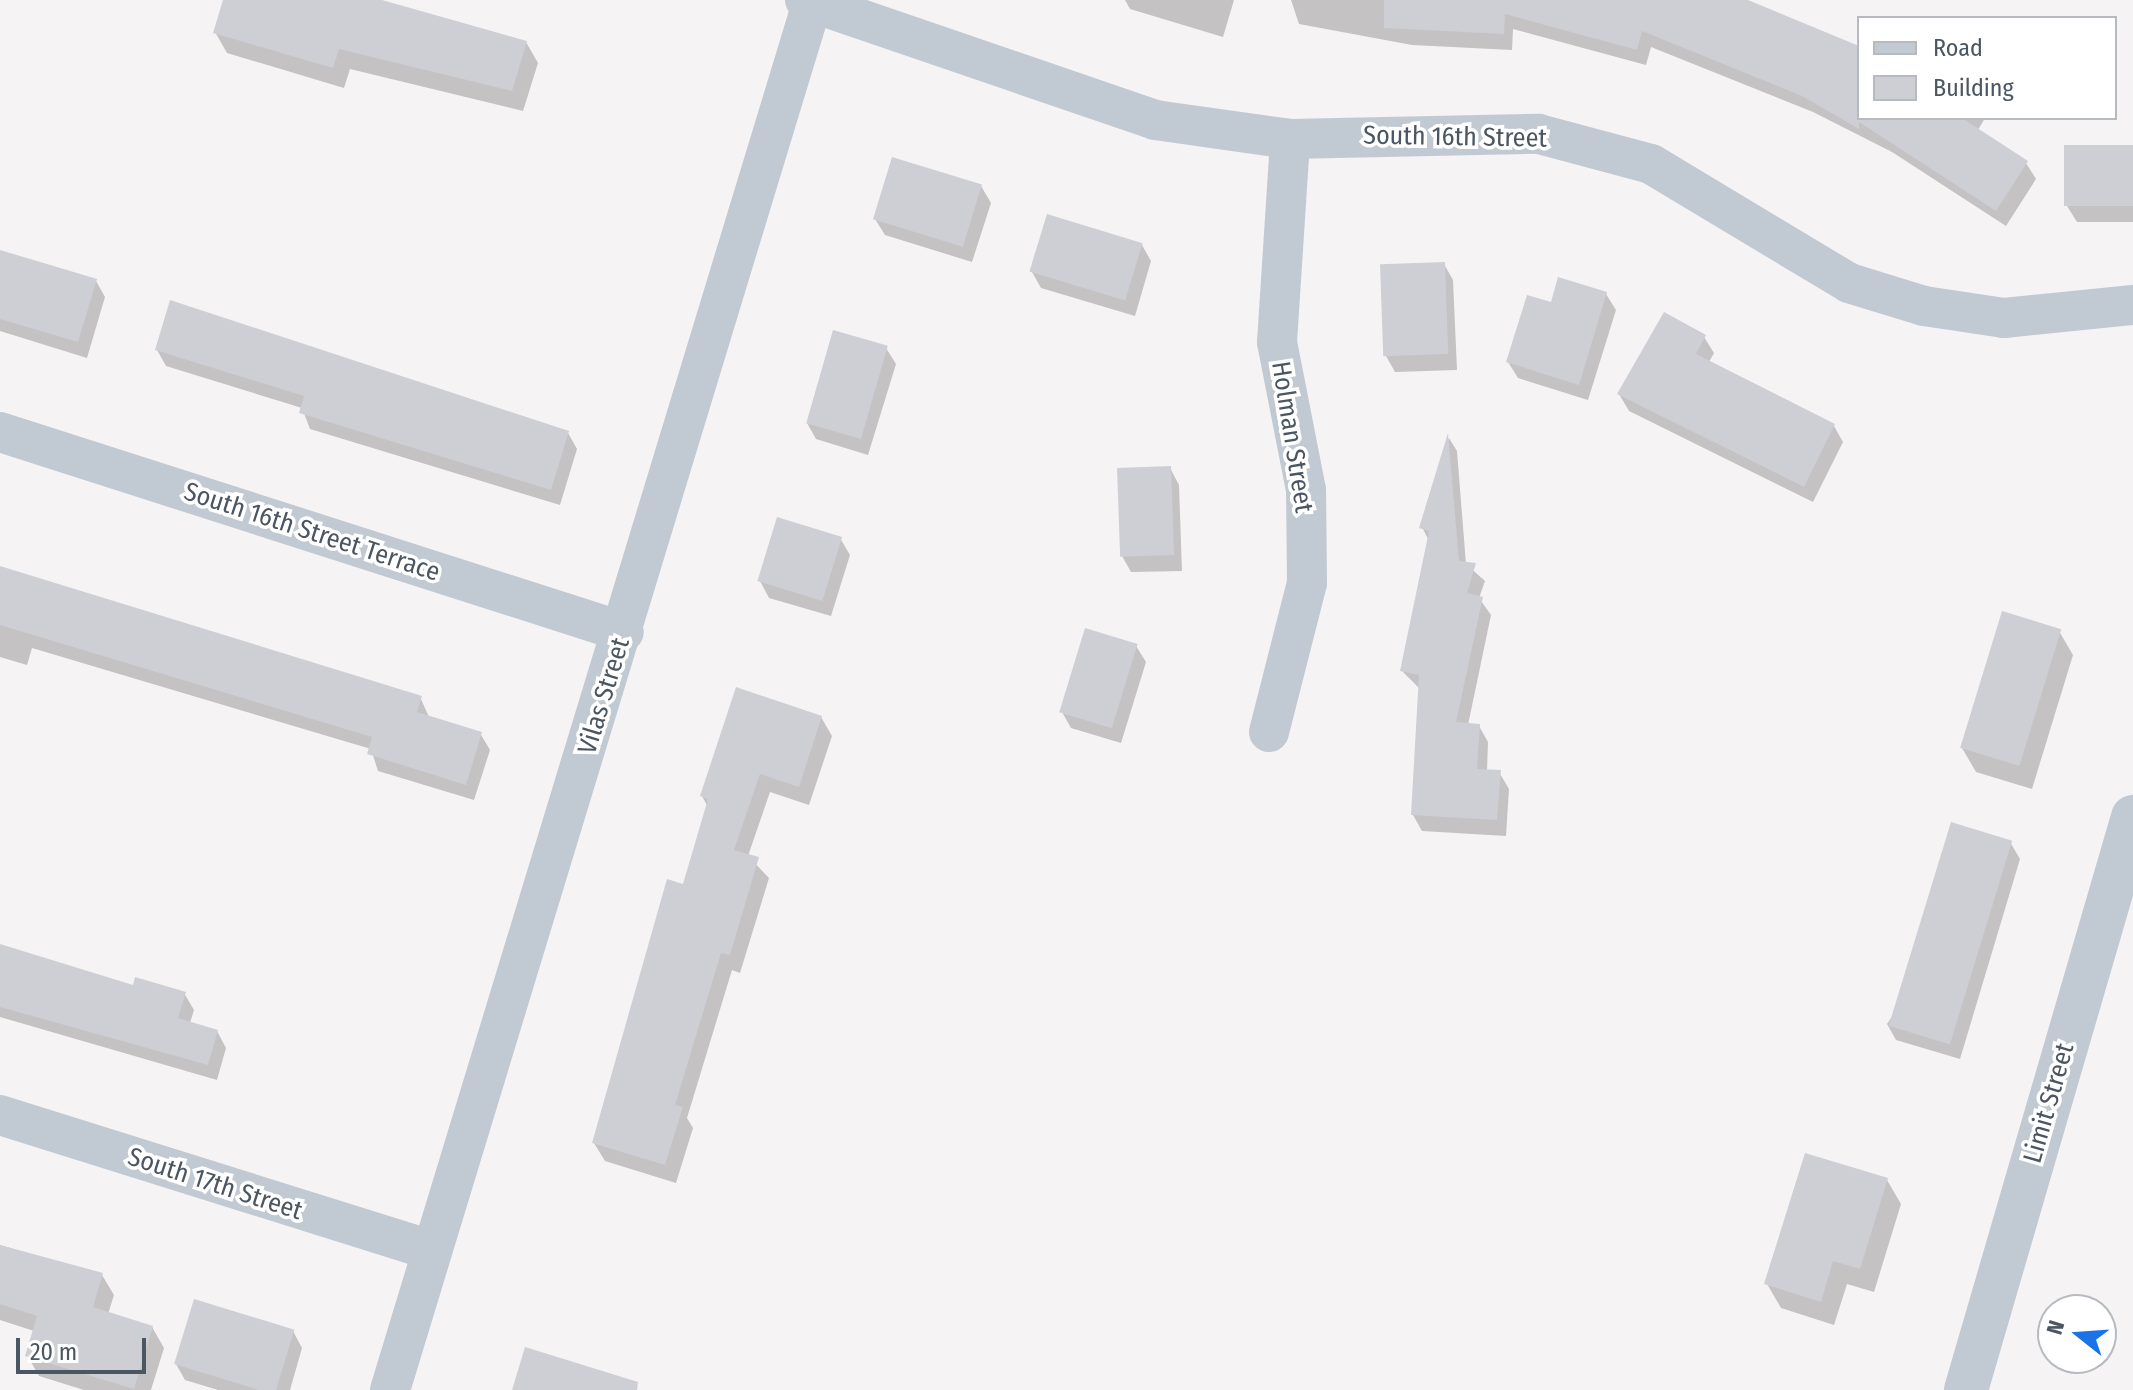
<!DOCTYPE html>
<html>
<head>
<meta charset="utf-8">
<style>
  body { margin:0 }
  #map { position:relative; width:2133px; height:1390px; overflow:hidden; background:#f5f3f3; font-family:"Fira Sans Condensed",sans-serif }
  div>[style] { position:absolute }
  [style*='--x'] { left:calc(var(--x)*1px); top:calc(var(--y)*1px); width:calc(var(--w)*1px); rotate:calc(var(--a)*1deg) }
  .shadow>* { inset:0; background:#0003 }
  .building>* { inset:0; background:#cdcfd5; transform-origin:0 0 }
  .minor>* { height:40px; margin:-20px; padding:0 20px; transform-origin:20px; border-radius:20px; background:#c1cad2 }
  .tertiary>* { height:44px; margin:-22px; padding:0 22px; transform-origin:22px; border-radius:22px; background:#c1cad2 }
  span { translate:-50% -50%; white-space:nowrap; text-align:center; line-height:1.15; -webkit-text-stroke:7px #fff; paint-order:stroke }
  .street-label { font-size:26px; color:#4a5661 }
  .legend { position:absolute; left:1857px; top:16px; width:260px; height:104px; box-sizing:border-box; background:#fff; border:2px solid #b7bbc0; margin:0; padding:10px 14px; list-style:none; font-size:24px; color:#4a5661 }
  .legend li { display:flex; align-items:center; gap:16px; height:40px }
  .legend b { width:40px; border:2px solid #b7bbc0 }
  .north { position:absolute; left:2037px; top:1294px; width:80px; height:80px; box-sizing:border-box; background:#fff; border:2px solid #b7bbc0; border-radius:50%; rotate:287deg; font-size:22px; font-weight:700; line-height:32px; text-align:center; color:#4a5661 }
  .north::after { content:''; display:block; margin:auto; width:28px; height:36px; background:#1a73e8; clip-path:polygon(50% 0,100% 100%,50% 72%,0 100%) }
  .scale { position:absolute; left:16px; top:1338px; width:130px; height:36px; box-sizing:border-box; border:4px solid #4a5661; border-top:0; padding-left:10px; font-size:24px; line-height:28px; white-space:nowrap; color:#4a5661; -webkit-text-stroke:6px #fff; paint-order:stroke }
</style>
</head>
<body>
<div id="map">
  <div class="shadow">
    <div style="clip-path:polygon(225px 0,371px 0,526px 42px,538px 63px,523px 111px,350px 69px,344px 88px,227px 53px,215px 32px)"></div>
    <div style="clip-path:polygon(1125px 0,1234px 0,1223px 37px,1130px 9px)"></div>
    <div style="clip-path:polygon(1291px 0,1746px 0,1859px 48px,1859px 118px,1985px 118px,1978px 130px,2026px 163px,2036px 179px,2006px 226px,1892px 152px,1813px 112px,1651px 47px,1646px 65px,1513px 29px,1512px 50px,1412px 45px,1299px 24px)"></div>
    <div style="clip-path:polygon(2133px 147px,2133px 222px,2077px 222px,2067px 206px)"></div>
    <div style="clip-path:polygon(981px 186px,991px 203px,972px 262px,885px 235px,875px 219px)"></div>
    <div style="clip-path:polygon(1142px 245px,1151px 261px,1135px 316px,1041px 288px,1032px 272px)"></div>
    <div style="clip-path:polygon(0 252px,96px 281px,105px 297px,87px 358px,0 331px)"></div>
    <div style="clip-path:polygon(1444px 264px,1453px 280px,1457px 370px,1395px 372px,1386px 356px)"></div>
    <div style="clip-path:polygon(1606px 294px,1616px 310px,1588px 400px,1518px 378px,1508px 362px,1552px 305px)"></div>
    <div style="clip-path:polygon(1704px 337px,1714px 353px,1709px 362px,1834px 426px,1843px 442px,1813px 502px,1629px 411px,1619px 394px)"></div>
    <div style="clip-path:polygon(886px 348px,896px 364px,868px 455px,816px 439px,807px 423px)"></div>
    <div style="clip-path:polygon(157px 350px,568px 433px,577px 449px,560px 505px,310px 429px,302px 408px,166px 366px)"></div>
    <div style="clip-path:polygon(1449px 438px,1457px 451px,1466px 564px,1485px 581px,1479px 598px,1491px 615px,1468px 725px,1479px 726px,1488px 742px,1487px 772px,1499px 772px,1509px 789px,1506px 836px,1422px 831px,1413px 815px,1420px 689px,1402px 671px,1429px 541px,1422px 527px)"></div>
    <div style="clip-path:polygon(1170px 468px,1179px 485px,1182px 571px,1131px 572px,1122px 556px)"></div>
    <div style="clip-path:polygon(840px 538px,850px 555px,831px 616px,769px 598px,760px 581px)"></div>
    <div style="clip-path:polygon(0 568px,420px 697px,429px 717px,480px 733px,490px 750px,474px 800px,378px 771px,371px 749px,32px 648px,27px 665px,0 657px)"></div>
    <div style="clip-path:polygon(2059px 631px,2073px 655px,2032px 789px,1976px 772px,1962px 748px)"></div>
    <div style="clip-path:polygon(1136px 646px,1146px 662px,1121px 743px,1071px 728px,1062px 712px)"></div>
    <div style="clip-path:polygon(821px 717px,832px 736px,809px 805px,770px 792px,748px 856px,769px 878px,740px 973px,732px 970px,687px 1118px,693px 1128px,676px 1183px,605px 1161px,594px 1143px,684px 886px,708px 807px,702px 796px)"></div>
    <div style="clip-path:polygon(2010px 842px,2020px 859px,1960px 1059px,1896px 1040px,1887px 1024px)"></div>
    <div style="clip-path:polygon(0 946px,134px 987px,184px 993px,194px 1010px,190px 1023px,217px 1031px,226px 1048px,217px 1080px,0 1017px)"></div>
    <div style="clip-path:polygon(1887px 1180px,1901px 1204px,1874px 1292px,1847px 1284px,1834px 1325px,1781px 1308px,1767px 1284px)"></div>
    <div style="clip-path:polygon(0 1245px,102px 1275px,114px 1295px,108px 1314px,152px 1327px,164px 1348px,151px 1390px,84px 1390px,39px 1376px,27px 1355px,34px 1331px,0 1320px)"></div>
    <div style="clip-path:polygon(293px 1331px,302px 1348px,290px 1390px,218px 1390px,185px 1380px,176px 1364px)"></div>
  </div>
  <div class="building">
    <div style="clip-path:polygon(223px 0,382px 0,527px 41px,512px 91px,339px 49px,333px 68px,213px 33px)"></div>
    <div style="clip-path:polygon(1384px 0,1748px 0,1859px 46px,1859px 118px,1962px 118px,2028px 161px,1996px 211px,1859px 122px,1859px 129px,1802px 96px,1642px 31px,1637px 50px,1505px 14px,1504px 34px,1384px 28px)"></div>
    <div style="left:2133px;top:145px;width:61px;height:69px;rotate:90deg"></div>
    <div style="left:892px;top:157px;width:94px;height:65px;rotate:17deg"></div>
    <div style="left:1047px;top:214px;width:100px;height:60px;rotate:17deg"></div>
    <div style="clip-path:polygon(0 250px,97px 279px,78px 342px,0 319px)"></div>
    <div style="left:1445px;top:262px;width:92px;height:65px;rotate:88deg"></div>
    <div style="clip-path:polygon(1558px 277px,1607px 292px,1579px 385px,1506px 362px,1527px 295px,1551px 302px)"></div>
    <div style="clip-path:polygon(170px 300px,569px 431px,551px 490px,299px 413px,304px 396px,155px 350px)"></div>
    <div style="clip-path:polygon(1664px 312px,1706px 335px,1696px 354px,1835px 424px,1804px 487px,1617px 394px)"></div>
    <div style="left:833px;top:330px;width:57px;height:97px;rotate:16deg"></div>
    <div style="clip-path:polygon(1448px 433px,1459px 561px,1476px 563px,1467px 593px,1483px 597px,1456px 722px,1480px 724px,1477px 769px,1501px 770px,1497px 820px,1411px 815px,1419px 675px,1400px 671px,1429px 531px,1419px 528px)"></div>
    <div style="left:1171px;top:466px;width:89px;height:54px;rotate:88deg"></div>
    <div style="left:777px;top:517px;width:68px;height:67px;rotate:17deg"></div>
    <div style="clip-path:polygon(0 566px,422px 696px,417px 712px,482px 732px,466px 785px,367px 754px,372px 737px,0 625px)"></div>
    <div style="left:2002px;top:611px;width:62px;height:143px;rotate:17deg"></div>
    <div style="left:1085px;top:628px;width:55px;height:88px;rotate:17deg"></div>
    <div style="clip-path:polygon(736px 687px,822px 716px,799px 787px,760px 774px,734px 850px,759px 857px,730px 955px,721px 953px,675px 1105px,683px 1107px,665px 1165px,592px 1143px,667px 879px,683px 884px,708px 799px,700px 796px)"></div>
    <div style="left:1951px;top:822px;width:64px;height:213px;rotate:17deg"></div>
    <div style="clip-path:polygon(0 944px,133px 985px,135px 977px,186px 992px,178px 1018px,218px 1030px,208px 1065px,0 1007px)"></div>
    <div style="clip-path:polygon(1805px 1153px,1888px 1178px,1860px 1269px,1833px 1261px,1821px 1302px,1764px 1284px)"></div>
    <div style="clip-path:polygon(0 1245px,103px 1273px,93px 1307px,153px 1326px,134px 1389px,25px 1356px,37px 1316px,0 1304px)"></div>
    <div style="left:194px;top:1299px;width:105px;height:68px;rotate:17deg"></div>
    <div style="clip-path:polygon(525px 1347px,638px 1382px,637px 1390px,512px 1390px)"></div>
  </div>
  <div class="minor">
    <div style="--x:805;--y:0;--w:370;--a:18.9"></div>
    <div style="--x:1155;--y:120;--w:136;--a:8"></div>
    <div style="--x:1290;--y:139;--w:249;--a:-1.2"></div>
    <div style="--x:1539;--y:134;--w:116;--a:15"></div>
    <div style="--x:1651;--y:164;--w:231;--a:31"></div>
    <div style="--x:1849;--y:283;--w:78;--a:17"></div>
    <div style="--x:1924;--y:306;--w:81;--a:8.5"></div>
    <div style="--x:2004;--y:318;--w:130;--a:-5.8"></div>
    <div style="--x:0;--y:432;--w:655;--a:17.77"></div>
    <div style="--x:1269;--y:732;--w:154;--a:-75.7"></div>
    <div style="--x:1307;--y:583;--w:93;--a:-90.6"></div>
    <div style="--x:1306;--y:490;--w:151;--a:-101.1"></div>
    <div style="--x:1277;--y:342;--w:203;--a:-86.3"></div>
    <div style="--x:0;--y:1115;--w:451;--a:17.4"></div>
    <div style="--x:390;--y:1390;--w:1453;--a:-73.07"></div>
  </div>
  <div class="tertiary">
    <div style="--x:1966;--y:1390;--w:597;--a:-73.75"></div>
  </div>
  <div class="street-label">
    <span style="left:1455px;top:137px;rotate:1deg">South 16th Street</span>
    <span style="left:1292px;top:437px;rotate:81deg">Holman Street</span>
    <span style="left:312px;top:532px;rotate:18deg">South 16th Street Terrace</span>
    <span style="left:604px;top:696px;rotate:-73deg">Vilas Street</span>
    <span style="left:2049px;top:1103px;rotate:-74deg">Limit Street</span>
    <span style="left:215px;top:1184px;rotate:18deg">South 17th Street</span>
  </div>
  <ul class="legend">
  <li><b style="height:10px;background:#c1cad2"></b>Road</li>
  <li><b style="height:22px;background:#cdcfd5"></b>Building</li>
  </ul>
  <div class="north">N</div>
  <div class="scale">20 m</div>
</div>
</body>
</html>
